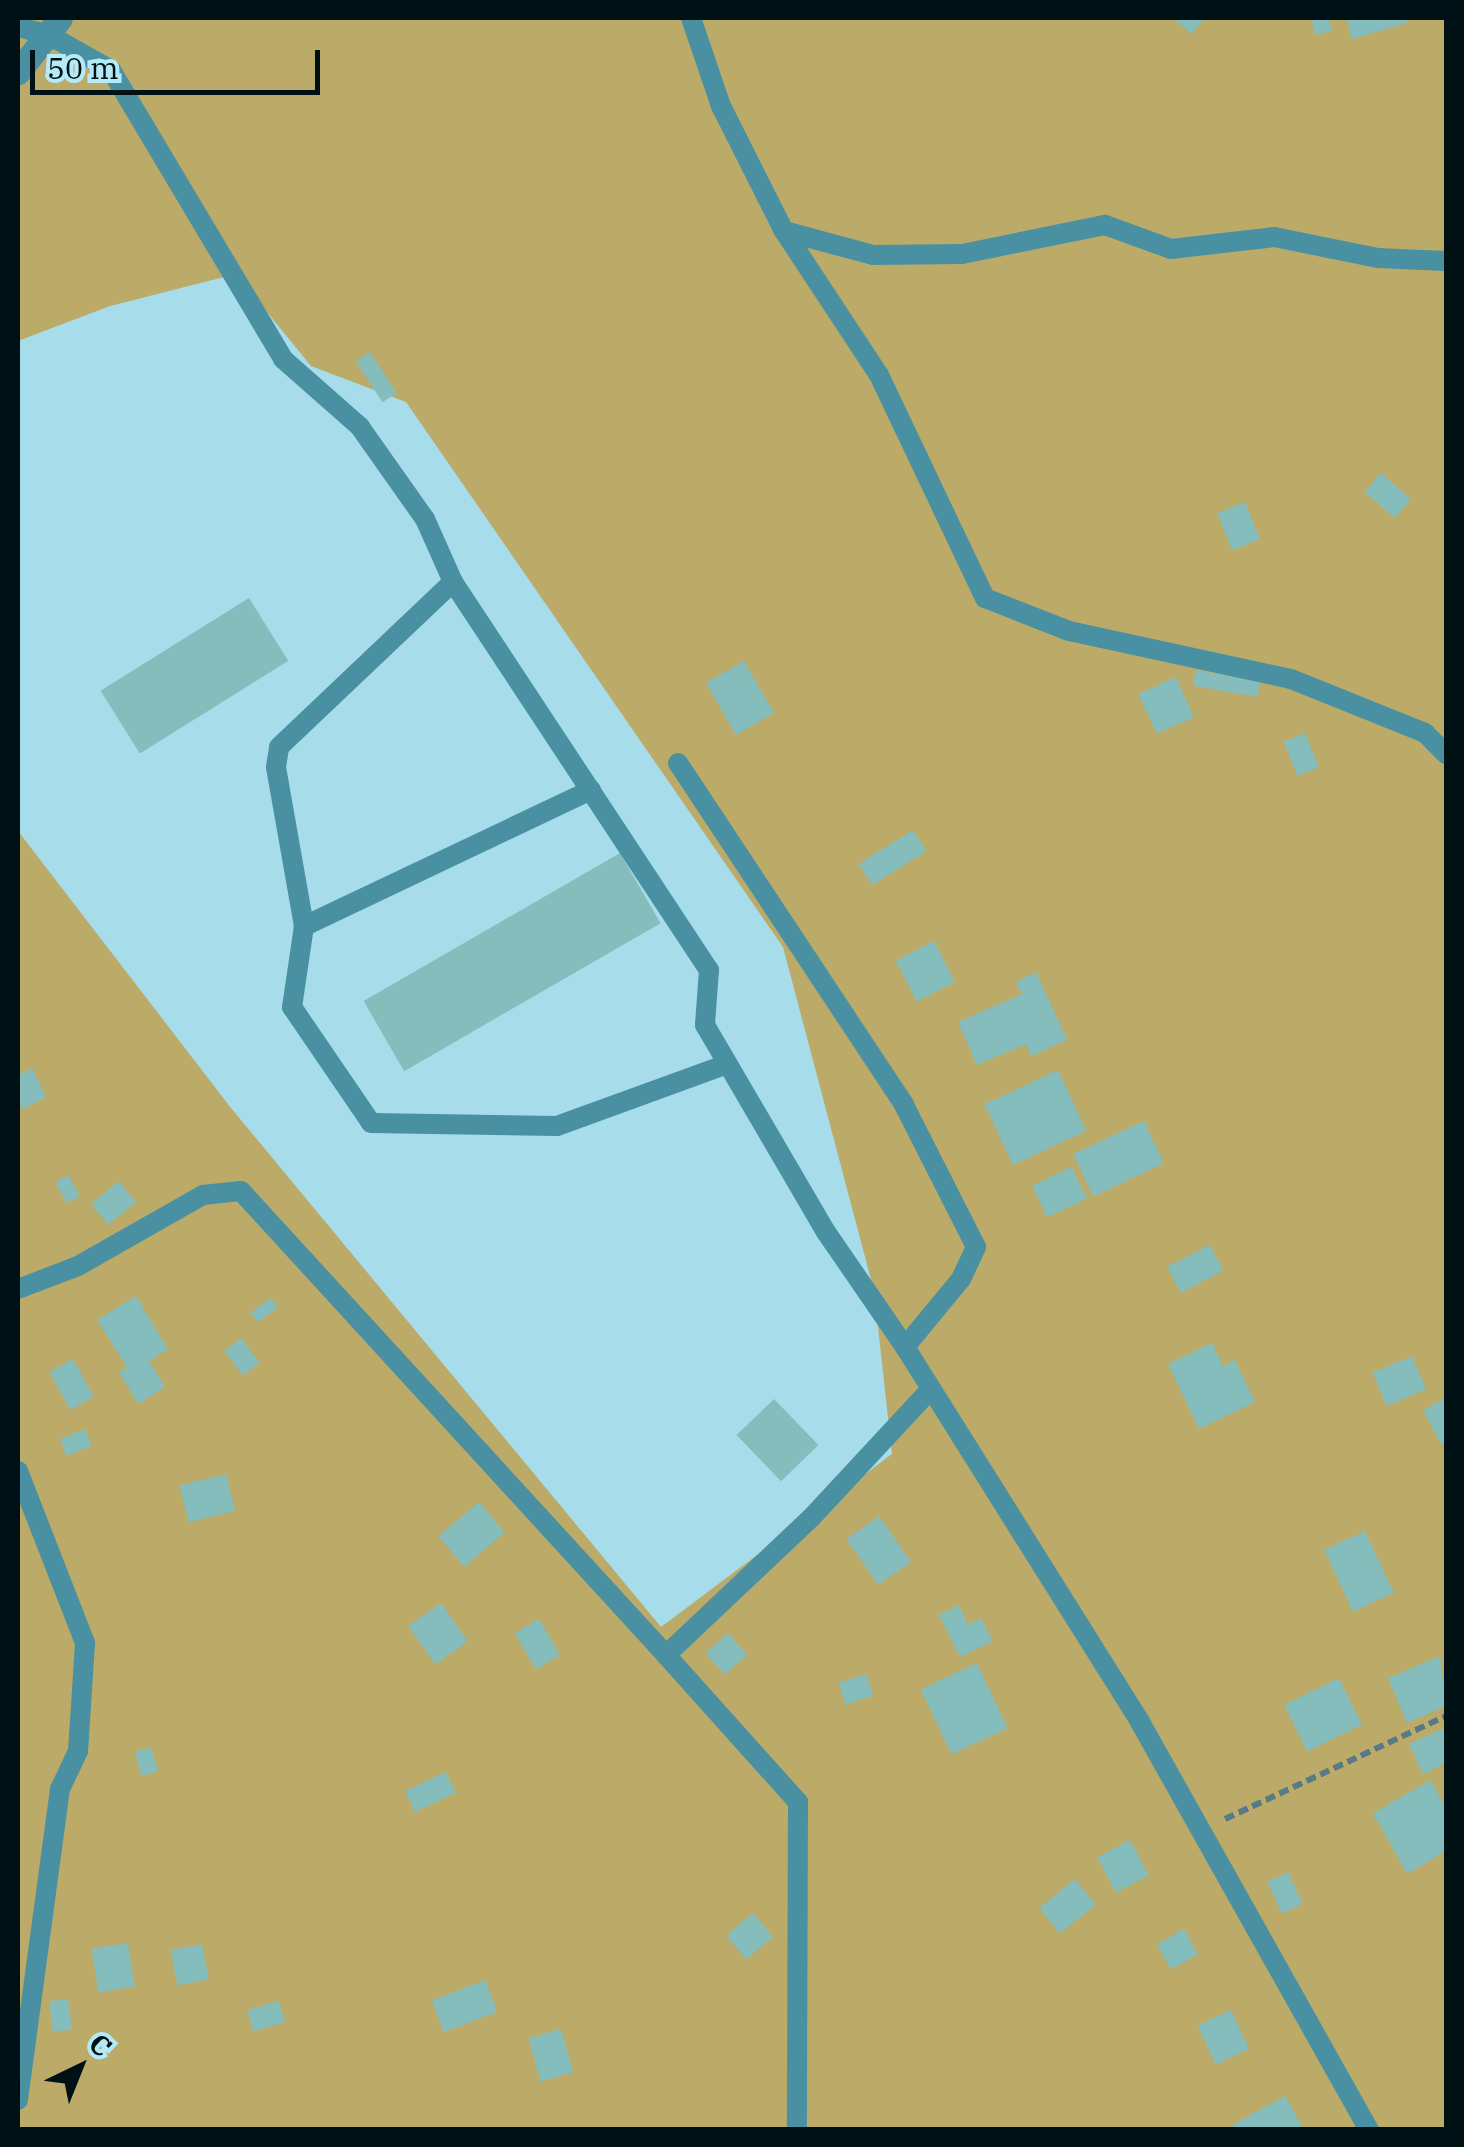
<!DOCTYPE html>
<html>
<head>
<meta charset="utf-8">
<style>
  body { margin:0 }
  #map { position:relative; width:1464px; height:2147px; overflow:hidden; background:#a7dcea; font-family:"IBM Plex Serif",serif }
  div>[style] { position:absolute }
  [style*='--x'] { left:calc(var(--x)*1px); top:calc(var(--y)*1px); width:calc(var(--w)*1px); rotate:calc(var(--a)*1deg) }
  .green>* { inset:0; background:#bbaa68 }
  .building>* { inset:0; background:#85bcbc; transform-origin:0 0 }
  .path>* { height:6px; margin-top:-3px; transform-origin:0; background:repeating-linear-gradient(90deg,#577a84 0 10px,transparent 0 15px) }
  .service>* { height:20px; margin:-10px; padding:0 10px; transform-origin:10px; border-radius:10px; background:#4991a2 }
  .tertiary>* { height:25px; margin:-12.5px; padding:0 12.5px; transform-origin:12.5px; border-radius:12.5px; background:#4991a2 }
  span { translate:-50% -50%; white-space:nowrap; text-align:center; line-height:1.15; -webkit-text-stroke:9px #b4e9f7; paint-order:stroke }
  .frame { position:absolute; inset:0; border:20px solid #001116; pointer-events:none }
  .north { position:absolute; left:30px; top:2017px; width:100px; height:100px; -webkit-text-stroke:8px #b4e9f7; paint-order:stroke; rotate:43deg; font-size:28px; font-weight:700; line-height:40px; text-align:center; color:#001116 }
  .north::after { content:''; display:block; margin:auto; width:35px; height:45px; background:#001116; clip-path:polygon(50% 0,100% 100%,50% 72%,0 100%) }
  .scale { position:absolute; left:30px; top:50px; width:290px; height:45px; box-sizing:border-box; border:5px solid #001116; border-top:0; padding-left:12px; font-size:30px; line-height:35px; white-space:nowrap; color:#001116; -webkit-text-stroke:8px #b4e9f7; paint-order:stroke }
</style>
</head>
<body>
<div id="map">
  <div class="green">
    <div style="clip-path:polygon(18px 18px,1446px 18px,1446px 2129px,18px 2129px,18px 831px,231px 1108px,661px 1627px,892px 1454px,874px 1291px,783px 947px,406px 402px,311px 366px,236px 274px,110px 306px,18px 341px)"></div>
  </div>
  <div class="building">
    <div style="clip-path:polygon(1173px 18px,1206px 18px,1191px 34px)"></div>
    <div style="clip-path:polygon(1311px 18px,1329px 18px,1332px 31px,1315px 35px)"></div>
    <div style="clip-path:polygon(1346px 18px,1406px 18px,1407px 23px,1352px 39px)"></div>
    <div style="left:370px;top:352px;width:49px;height:17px;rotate:57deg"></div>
    <div style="left:1381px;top:473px;width:40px;height:25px;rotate:41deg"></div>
    <div style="left:1245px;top:502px;width:40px;height:30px;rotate:68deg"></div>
    <div style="left:249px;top:598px;width:74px;height:175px;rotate:58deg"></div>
    <div style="left:744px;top:661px;width:60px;height:44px;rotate:60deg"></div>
    <div style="left:1196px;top:670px;width:65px;height:16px;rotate:10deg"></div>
    <div style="left:1176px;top:677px;width:44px;height:41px;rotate:66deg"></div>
    <div style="left:1305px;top:733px;width:37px;height:23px;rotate:68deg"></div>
    <div style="left:913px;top:830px;width:25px;height:64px;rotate:58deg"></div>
    <div style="left:620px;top:853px;width:81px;height:296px;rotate:60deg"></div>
    <div style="left:934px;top:941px;width:46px;height:43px;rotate:63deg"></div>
    <div style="clip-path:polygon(1036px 972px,1067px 1040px,1031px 1056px,1026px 1044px,977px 1065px,958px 1022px,1022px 994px,1016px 982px)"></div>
    <div style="clip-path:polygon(32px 1068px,46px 1097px,21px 1110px,18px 1075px)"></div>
    <div style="left:1058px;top:1070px;width:67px;height:81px;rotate:65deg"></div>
    <div style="left:1144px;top:1121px;width:47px;height:78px;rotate:65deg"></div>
    <div style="left:1072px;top:1167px;width:35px;height:44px;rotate:65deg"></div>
    <div style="left:68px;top:1175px;width:24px;height:15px;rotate:60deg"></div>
    <div style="left:119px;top:1181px;width:27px;height:36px;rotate:51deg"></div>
    <div style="left:1210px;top:1245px;width:29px;height:48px;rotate:63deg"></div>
    <div style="clip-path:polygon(136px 1296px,168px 1349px,149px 1361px,165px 1387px,138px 1404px,119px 1372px,127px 1367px,97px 1320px)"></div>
    <div style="left:271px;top:1298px;width:12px;height:25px;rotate:55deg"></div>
    <div style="left:241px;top:1338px;width:31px;height:21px;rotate:53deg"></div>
    <div style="clip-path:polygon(1212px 1343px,1223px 1366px,1235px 1360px,1255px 1402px,1199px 1429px,1168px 1364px)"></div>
    <div style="left:1412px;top:1356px;width:36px;height:43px;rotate:67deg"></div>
    <div style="left:73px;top:1359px;width:43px;height:27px;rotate:61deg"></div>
    <div style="clip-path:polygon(1446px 1398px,1446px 1441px,1441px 1444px,1423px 1410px)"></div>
    <div style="left:774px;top:1399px;width:64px;height:52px;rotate:46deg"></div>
    <div style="left:85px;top:1429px;width:18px;height:27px;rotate:68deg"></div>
    <div style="left:226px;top:1474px;width:38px;height:48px;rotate:76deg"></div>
    <div style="left:479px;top:1502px;width:40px;height:53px;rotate:50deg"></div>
    <div style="left:879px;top:1516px;width:56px;height:40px;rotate:55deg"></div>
    <div style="left:1365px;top:1531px;width:68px;height:45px;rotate:65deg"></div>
    <div style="left:441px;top:1603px;width:47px;height:40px;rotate:55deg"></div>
    <div style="clip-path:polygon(959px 1605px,968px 1625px,981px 1618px,993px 1641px,960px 1657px,939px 1615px)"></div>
    <div style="left:539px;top:1619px;width:42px;height:28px;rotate:60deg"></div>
    <div style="left:728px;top:1633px;width:29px;height:30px;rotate:49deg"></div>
    <div style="clip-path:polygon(1440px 1656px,1446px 1706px,1407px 1723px,1388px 1678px)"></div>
    <div style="left:977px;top:1663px;width:72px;height:62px;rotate:65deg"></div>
    <div style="left:866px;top:1674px;width:23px;height:29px;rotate:72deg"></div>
    <div style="left:1339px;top:1678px;width:52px;height:61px;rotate:64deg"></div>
    <div style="clip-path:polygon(1446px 1727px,1446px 1763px,1423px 1774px,1409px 1744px)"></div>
    <div style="left:151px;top:1747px;width:25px;height:17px;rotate:74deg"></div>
    <div style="left:446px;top:1772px;width:23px;height:45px;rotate:65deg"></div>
    <div style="clip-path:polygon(1431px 1780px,1446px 1809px,1446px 1851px,1407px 1874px,1373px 1813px)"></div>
    <div style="left:1130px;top:1840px;width:40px;height:37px;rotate:62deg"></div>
    <div style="left:1288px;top:1872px;width:35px;height:23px;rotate:65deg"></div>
    <div style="left:1075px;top:1879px;width:33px;height:46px;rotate:51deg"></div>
    <div style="left:753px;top:1913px;width:31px;height:35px;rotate:50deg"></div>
    <div style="left:1184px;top:1929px;width:29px;height:31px;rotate:61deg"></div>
    <div style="left:128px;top:1943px;width:44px;height:37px;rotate:81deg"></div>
    <div style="left:202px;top:1944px;width:36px;height:32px;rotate:79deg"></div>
    <div style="left:485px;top:1980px;width:34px;height:57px;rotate:69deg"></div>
    <div style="left:68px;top:1999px;width:31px;height:19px;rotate:83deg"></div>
    <div style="left:279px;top:2001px;width:22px;height:33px;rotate:74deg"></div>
    <div style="left:1231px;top:2010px;width:43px;height:37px;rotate:65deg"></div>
    <div style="left:561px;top:2029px;width:45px;height:34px;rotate:74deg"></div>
    <div style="clip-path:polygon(1285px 2096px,1304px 2130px,1235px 2130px,1232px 2125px)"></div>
  </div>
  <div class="path">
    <div style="--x:1225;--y:1819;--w:244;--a:-25"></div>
  </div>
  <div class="service">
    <div style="--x:691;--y:18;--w:93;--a:71.2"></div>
    <div style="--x:721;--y:106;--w:140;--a:63.3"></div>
    <div style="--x:784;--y:231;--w:173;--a:56.6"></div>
    <div style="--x:879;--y:375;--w:247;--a:64.6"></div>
    <div style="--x:985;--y:598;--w:90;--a:21.4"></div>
    <div style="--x:1069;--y:631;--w:227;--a:12.2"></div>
    <div style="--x:1291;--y:679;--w:144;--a:21.9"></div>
    <div style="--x:1425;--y:733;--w:30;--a:45"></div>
    <div style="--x:18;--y:27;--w:30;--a:14"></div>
    <div style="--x:47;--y:34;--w:73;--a:29.4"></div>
    <div style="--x:111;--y:70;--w:336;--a:59.2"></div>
    <div style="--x:283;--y:359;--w:103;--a:41.4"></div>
    <div style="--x:360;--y:427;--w:113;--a:54.8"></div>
    <div style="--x:425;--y:519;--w:69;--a:66"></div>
    <div style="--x:453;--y:582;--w:465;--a:56.6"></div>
    <div style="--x:709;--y:970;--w:55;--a:94.2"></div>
    <div style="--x:705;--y:1025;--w:240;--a:59.7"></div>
    <div style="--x:826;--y:1232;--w:140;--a:55.5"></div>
    <div style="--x:784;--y:231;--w:92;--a:15.1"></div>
    <div style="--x:873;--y:255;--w:89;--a:-0.6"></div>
    <div style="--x:962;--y:254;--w:146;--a:-11.5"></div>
    <div style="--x:1105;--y:225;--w:70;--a:20"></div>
    <div style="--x:1171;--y:249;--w:104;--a:-6.6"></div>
    <div style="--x:1274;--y:237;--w:106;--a:11.4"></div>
    <div style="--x:1378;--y:258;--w:68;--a:2.5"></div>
    <div style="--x:678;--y:763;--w:410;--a:56.5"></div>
    <div style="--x:904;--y:1105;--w:159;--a:63.1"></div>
    <div style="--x:976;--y:1247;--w:35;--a:115"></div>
    <div style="--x:961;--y:1279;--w:88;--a:129.5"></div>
    <div style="--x:905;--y:1347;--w:443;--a:57.9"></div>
    <div style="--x:1140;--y:1722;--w:468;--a:60.7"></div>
    <div style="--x:591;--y:790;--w:318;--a:154.6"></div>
    <div style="--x:304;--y:926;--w:82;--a:98.4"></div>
    <div style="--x:292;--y:1007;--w:140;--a:55.7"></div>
    <div style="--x:371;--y:1123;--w:186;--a:0.9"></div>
    <div style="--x:557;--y:1126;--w:181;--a:-20"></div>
    <div style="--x:304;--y:926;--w:161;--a:-100"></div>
    <div style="--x:276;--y:767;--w:20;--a:-81"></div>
    <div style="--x:279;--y:747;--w:240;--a:-43.5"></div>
    <div style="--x:18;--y:1289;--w:64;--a:-21"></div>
    <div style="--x:78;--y:1266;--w:144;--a:-29.6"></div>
    <div style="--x:203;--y:1195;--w:38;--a:-6"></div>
    <div style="--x:241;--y:1191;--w:629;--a:47.51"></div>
    <div style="--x:666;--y:1655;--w:199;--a:-43.4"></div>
    <div style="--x:811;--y:1518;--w:176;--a:-47.1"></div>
    <div style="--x:18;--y:1471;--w:185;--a:68.7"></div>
    <div style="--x:85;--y:1643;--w:108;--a:93.7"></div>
    <div style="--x:78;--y:1751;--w:42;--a:115.3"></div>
    <div style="--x:60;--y:1789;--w:314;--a:97.7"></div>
    <div style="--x:666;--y:1655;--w:198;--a:48.1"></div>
    <div style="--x:798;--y:1802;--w:328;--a:90.2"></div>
  </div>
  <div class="tertiary">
    <div style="--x:18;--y:72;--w:68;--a:-52.1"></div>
  </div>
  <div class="frame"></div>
  <div class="north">С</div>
  <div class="scale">50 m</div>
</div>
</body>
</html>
